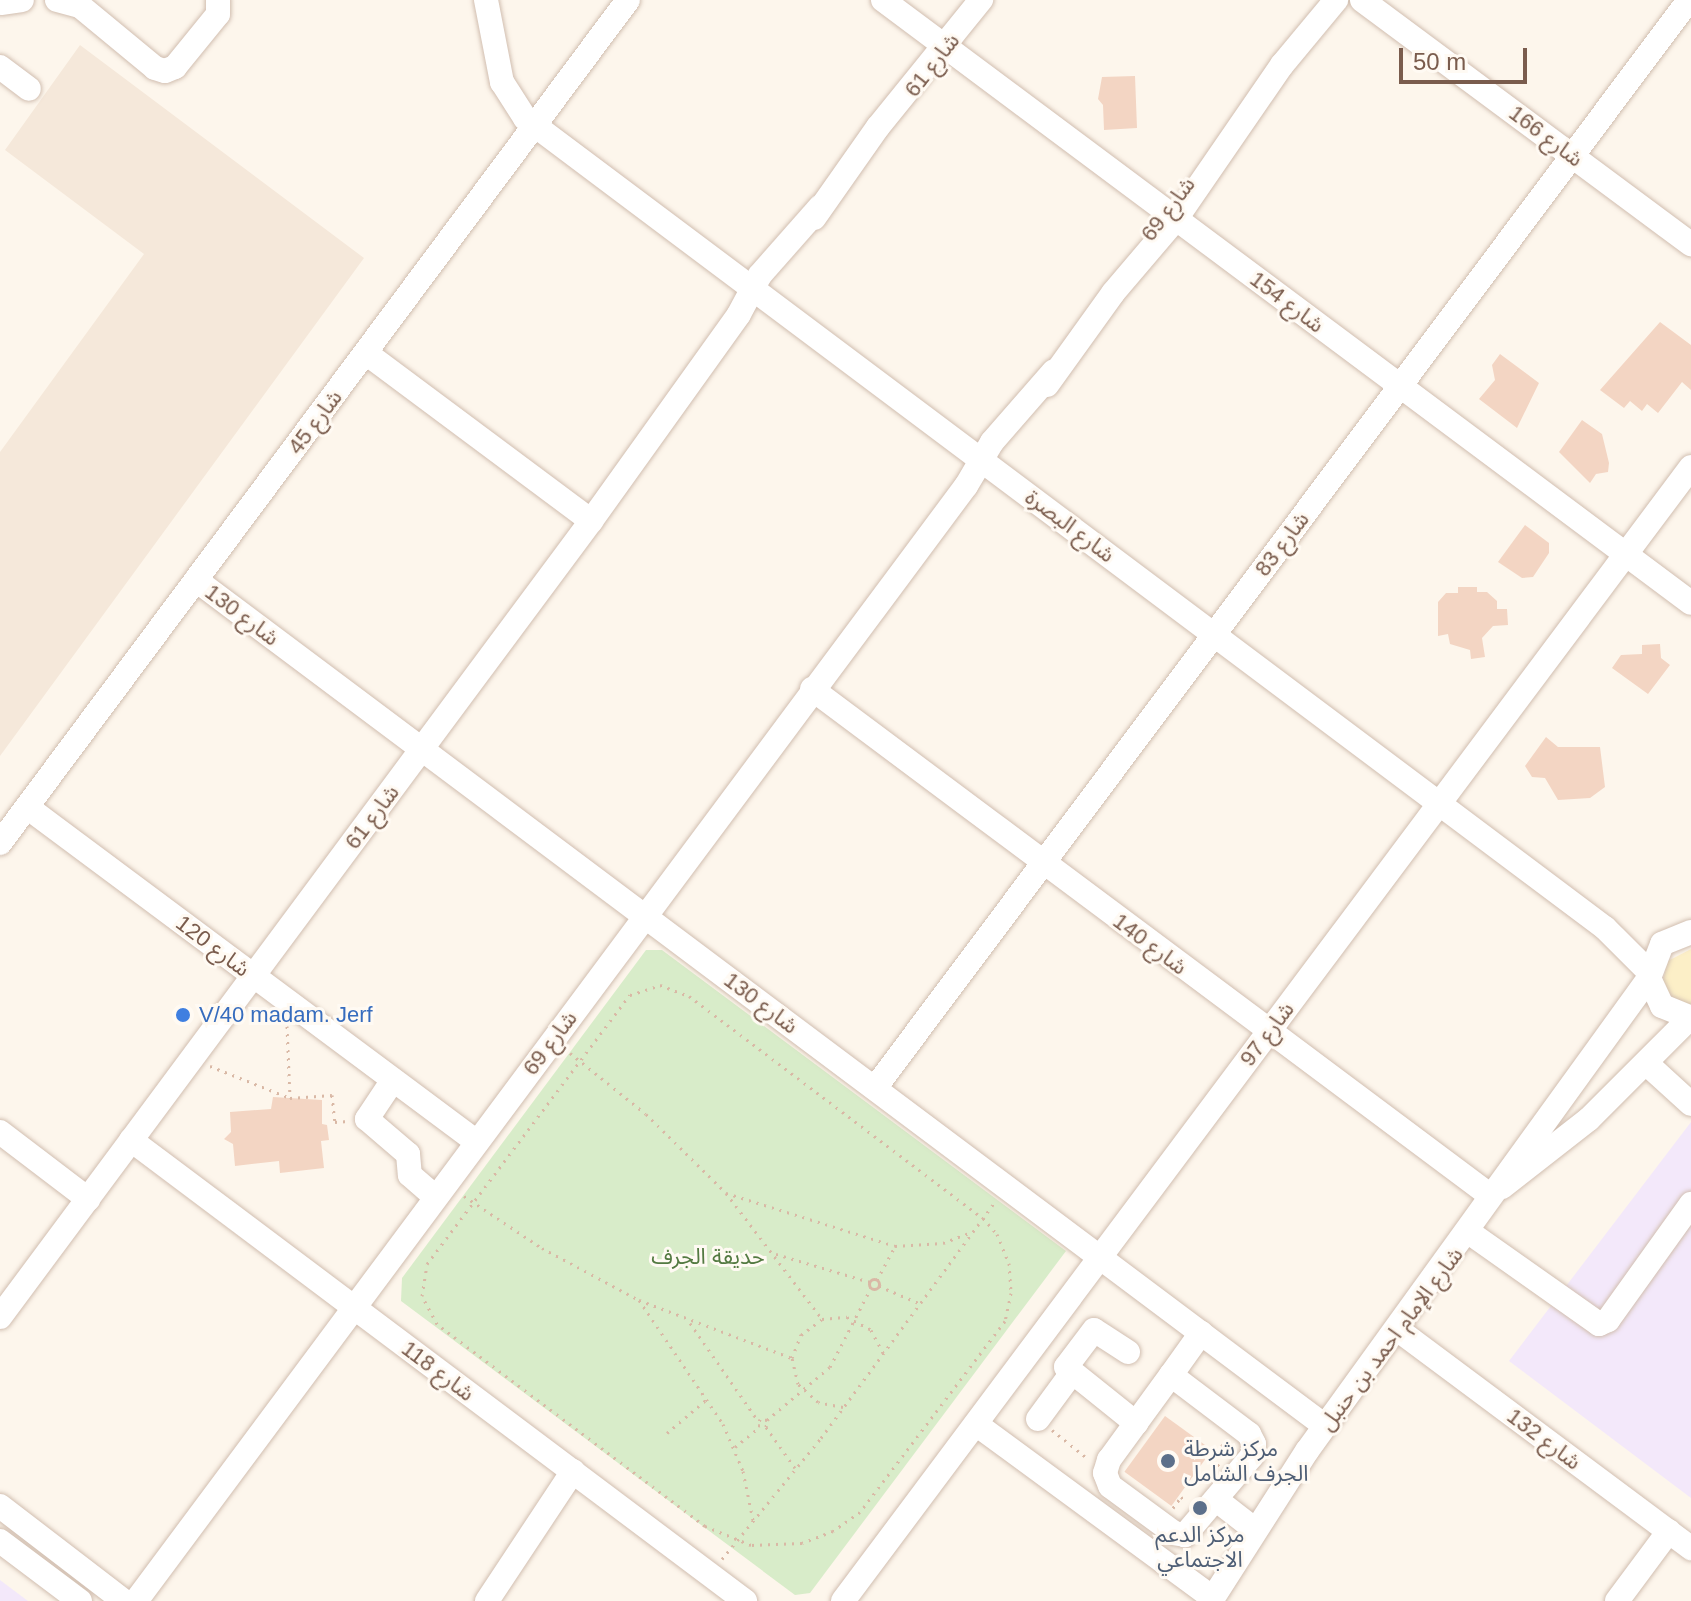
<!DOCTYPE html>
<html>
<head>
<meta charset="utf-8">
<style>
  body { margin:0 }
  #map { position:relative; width:1691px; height:1601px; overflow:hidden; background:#fdf6ec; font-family:Arial,"Noto Sans Arabic",sans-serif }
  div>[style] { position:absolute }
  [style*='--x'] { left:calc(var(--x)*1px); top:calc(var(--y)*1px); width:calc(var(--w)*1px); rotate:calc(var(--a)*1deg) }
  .residential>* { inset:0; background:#f5e8da }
  .education>* { inset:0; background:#f3e8fa }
  .green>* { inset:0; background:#d8ecc9 }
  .sand>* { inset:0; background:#fcefc7 }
  .building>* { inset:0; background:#f3d5c3; transform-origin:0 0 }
  .path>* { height:3px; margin-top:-1.5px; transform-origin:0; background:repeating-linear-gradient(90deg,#d9b8a5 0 2px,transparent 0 8px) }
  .path>.ring { margin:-1.5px; padding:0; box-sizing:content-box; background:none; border:3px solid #d9b8a5; border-radius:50% }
  .roads { filter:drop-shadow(0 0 2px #d1beb0) drop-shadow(0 0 2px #d1beb0) }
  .minor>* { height:24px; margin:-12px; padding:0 12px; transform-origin:12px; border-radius:12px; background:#fff }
  .dots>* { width:22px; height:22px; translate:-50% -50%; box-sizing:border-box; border:4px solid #fffaf3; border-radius:50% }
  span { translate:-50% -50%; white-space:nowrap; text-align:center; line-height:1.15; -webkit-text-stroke:6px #fffaf3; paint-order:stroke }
  .street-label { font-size:22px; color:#7a5c4d }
  .shop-label { font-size:22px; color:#366cbe }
  .left { translate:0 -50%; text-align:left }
  .park-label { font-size:22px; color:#537a41 }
  .service-label { font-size:22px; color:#4e5e75 }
  .scale { position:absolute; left:1399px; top:48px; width:128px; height:36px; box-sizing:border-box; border:4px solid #7a5c4d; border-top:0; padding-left:10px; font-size:24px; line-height:28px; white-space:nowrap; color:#7a5c4d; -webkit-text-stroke:6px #fffaf3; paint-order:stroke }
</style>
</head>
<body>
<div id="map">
  <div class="residential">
    <div style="clip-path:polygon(80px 45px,364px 258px,0 756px,0 452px,144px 254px,5px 150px)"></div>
  </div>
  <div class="education">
    <div style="clip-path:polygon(1691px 1122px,1691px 1498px,1509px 1361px)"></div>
    <div style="clip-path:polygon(0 1580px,28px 1601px,0 1601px)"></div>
  </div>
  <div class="green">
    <div style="clip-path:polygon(646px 950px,662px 950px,1066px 1251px,810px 1593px,795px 1595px,401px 1301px,402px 1278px)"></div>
  </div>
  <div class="sand">
    <div style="clip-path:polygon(1691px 949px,1691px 1013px,1672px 1005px,1662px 984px,1668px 961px)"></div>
  </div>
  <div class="building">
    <div style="clip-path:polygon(1135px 76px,1137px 128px,1104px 130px,1103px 105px,1098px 99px,1102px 77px)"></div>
    <div style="clip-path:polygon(1660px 322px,1691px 345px,1691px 390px,1682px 382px,1658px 413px,1647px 404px,1642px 411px,1630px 401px,1624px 408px,1600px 390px)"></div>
    <div style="clip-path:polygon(1500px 354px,1539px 383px,1517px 428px,1479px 399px,1495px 380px,1492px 365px)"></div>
    <div style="clip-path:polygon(1582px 420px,1602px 434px,1609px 463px,1608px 472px,1596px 474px,1590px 483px,1559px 452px)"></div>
    <div style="clip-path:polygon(1525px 525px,1549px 543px,1549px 553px,1533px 577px,1522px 578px,1498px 562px)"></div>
    <div style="clip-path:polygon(1458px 587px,1477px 587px,1477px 592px,1487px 592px,1497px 601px,1497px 609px,1507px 609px,1508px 625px,1493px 626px,1482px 638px,1485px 657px,1471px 659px,1470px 650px,1450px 644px,1448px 634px,1438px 636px,1438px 602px,1446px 593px,1458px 593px)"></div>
    <div style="clip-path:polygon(1660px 644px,1661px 658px,1670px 665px,1648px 694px,1612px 668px,1621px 655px,1642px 654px,1642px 645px)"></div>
    <div style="clip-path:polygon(1546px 737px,1558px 747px,1600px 747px,1605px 787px,1590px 798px,1558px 800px,1545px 778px,1532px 777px,1525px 766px)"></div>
    <div style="clip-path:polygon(273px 1097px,322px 1100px,322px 1124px,327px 1125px,329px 1140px,321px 1141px,324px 1168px,280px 1173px,279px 1161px,235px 1166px,233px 1144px,224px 1139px,231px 1132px,230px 1112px,271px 1109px)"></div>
    <div style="left:1165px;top:1416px;width:58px;height:69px;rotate:36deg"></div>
  </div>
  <div class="path">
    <div style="--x:660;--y:985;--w:31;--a:21"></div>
    <div style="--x:689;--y:996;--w:368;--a:37.1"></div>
    <div style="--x:983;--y:1218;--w:21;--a:49"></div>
    <div style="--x:997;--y:1234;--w:31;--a:68"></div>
    <div style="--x:1009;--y:1263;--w:30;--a:86"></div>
    <div style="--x:1011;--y:1293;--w:29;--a:102"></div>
    <div style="--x:1005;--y:1321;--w:240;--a:127.2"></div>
    <div style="--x:860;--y:1512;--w:33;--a:145"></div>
    <div style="--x:833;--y:1531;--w:33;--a:159"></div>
    <div style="--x:802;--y:1543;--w:51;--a:177.8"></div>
    <div style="--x:751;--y:1545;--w:50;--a:-157.6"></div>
    <div style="--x:705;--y:1526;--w:336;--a:-143"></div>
    <div style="--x:437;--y:1324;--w:32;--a:-118"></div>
    <div style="--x:422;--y:1296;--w:32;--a:-81"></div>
    <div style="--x:427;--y:1264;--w:337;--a:-53"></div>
    <div style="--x:630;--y:995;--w:32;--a:-18"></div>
    <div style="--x:287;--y:1026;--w:72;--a:87.6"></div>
    <div style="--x:570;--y:1053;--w:97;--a:38.8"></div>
    <div style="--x:646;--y:1114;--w:112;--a:44.6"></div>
    <div style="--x:726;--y:1193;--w:158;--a:52.7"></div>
    <div style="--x:210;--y:1066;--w:86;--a:21.8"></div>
    <div style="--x:290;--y:1098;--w:42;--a:-4.1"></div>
    <div style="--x:332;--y:1095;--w:27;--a:84"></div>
    <div style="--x:335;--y:1122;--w:13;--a:-4"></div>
    <div style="--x:726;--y:1193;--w:177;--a:17.4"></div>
    <div style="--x:895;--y:1246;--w:48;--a:-3.6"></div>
    <div style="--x:943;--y:1243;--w:31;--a:-21"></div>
    <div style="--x:464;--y:1196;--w:94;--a:33.7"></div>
    <div style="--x:542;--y:1248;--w:110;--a:28.2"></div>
    <div style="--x:639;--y:1300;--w:164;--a:20.8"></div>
    <div style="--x:776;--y:1254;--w:98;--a:16.6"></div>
    <div class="ring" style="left:869px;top:1279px;width:7px;height:7px"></div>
    <div style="--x:877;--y:1280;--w:38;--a:-62"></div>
    <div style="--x:879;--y:1286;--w:43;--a:23"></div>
    <div style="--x:639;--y:1300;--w:150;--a:55.9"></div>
    <div style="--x:723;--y:1424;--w:51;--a:66.9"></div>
    <div style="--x:743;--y:1471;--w:50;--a:78.5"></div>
    <div style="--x:690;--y:1323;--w:119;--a:55.2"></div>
    <div style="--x:843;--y:1407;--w:25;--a:-169"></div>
    <div style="--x:818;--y:1402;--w:27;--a:-138"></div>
    <div style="--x:798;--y:1384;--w:27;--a:-103"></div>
    <div style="--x:792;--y:1358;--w:25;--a:-69"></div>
    <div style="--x:801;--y:1335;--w:26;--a:-37"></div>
    <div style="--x:822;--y:1319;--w:25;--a:-5"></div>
    <div style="--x:847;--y:1317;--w:27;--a:28"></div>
    <div style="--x:871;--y:1330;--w:27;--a:62"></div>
    <div style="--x:767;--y:1420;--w:82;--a:-40.1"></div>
    <div style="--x:830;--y:1367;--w:89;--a:-62.6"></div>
    <div style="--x:766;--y:1427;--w:7;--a:-82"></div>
    <div style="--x:767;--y:1420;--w:7;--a:-172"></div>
    <div style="--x:760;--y:1419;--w:6;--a:108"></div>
    <div style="--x:758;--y:1425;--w:8;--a:14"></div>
    <div style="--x:766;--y:1427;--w:50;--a:54.7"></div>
    <div style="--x:1052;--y:1430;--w:45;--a:38.7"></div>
    <div style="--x:667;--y:1433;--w:52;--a:-40.4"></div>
    <div style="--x:735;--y:1447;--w:32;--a:-39"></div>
    <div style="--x:1219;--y:1466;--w:10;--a:-135"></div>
    <div style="--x:1212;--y:1459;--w:21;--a:-53"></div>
    <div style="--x:1173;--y:1508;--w:14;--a:-54"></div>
    <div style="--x:1181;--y:1497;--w:7;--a:34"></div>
    <div style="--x:722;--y:1559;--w:156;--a:-50.7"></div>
    <div style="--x:821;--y:1438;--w:292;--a:-53.6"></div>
  </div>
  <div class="roads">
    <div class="minor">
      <div style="--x:57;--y:0;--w:24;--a:15"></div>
      <div style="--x:80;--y:6;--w:97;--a:39.6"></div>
      <div style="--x:155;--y:68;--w:10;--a:17"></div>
      <div style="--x:165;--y:71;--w:11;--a:-22"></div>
      <div style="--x:175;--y:67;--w:68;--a:-50.9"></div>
      <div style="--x:218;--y:14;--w:14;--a:-90"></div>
      <div style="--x:486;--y:0;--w:84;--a:79"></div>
      <div style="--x:502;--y:82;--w:43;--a:57.4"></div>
      <div style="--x:525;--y:118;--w:1350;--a:36.87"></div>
      <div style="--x:1605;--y:928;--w:62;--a:45"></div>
      <div style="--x:883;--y:0;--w:1008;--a:36.73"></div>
      <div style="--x:1362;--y:0;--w:410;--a:36.6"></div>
      <div style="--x:1;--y:3;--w:21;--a:-8"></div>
      <div style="--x:0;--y:67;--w:36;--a:37"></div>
      <div style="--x:814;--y:218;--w:111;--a:-54.9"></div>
      <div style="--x:878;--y:127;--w:164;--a:-51"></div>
      <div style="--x:366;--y:353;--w:281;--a:36.7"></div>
      <div style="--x:1047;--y:385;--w:113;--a:-54.3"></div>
      <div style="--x:1113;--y:293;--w:97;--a:-49.6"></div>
      <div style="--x:1176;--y:219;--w:187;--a:-55.5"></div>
      <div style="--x:1282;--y:65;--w:85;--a:-50.3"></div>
      <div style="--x:196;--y:580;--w:1411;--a:36.85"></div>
      <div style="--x:812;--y:689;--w:847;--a:36.75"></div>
      <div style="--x:27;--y:807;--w:561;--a:36.67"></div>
      <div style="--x:0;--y:843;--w:1051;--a:-53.32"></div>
      <div style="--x:1691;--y:932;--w:31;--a:158"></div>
      <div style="--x:1662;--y:944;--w:36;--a:111"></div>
      <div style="--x:1649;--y:978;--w:31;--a:65"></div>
      <div style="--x:1662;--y:1006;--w:31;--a:22"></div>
      <div style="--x:1646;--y:1063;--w:61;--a:42.3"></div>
      <div style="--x:393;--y:1080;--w:47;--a:123.7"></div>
      <div style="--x:367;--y:1119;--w:54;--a:40.5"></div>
      <div style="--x:408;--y:1154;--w:21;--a:85"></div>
      <div style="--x:410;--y:1175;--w:33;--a:41"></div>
      <div style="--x:875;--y:1088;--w:1359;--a:-53.2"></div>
      <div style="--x:0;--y:1132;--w:111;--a:37.3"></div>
      <div style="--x:131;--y:1140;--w:768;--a:36.9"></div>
      <div style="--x:1502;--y:1187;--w:110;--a:-38"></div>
      <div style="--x:1589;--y:1119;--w:143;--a:-45"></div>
      <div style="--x:1470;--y:1233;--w:158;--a:35.2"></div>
      <div style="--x:1599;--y:1324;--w:10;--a:-24"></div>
      <div style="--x:1608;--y:1320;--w:143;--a:-54.4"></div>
      <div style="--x:0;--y:1317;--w:991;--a:-53.41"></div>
      <div style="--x:591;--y:521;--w:254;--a:-54.4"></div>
      <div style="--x:739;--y:314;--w:44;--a:-61.7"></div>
      <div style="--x:760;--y:275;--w:91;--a:-48.6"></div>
      <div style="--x:1397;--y:1329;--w:367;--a:36.7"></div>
      <div style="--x:1128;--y:1352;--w:40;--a:-147.1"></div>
      <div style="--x:1094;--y:1330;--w:46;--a:127.1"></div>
      <div style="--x:1066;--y:1367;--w:90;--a:38.7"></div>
      <div style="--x:1171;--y:1375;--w:98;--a:37.1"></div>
      <div style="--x:1249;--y:1434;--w:11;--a:63"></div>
      <div style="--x:1254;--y:1444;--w:12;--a:99"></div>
      <div style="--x:1252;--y:1456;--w:104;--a:130.3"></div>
      <div style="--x:1185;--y:1535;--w:11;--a:-170"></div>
      <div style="--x:1174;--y:1533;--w:79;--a:-143.7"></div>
      <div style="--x:1110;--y:1486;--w:14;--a:-111"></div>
      <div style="--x:1105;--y:1473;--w:14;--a:-73"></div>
      <div style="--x:1109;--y:1460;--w:105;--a:-53.9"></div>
      <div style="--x:1171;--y:1375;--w:52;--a:-54.5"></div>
      <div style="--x:1038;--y:1419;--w:56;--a:-53.7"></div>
      <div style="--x:976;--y:1424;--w:294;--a:36.3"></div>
      <div style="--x:1218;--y:1501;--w:46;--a:37.9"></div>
      <div style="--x:0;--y:1506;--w:156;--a:37.5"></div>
      <div style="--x:0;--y:1541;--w:100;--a:36.9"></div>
      <div style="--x:136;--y:1601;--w:1390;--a:-53.34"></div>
      <div style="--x:966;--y:486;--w:51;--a:-59.4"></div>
      <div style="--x:992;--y:442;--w:94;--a:-48.9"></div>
      <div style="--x:487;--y:1601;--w:156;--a:-56.5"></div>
      <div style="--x:843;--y:1601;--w:1416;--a:-53.21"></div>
      <div style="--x:1211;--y:1601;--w:178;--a:-57.4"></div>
      <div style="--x:1307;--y:1451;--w:584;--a:-54.13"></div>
      <div style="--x:1617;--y:1601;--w:87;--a:-53.4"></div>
    </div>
  </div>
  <div class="dots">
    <div style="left:183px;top:1015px;background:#3f7fe0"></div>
    <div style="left:1168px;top:1461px;background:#5c6f8a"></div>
    <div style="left:1200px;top:1508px;background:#5c6f8a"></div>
  </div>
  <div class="street-label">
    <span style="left:932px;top:65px;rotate:-52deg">شارع 61</span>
    <span style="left:1546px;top:136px;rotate:37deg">شارع 166</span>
    <span style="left:1168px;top:209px;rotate:-53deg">شارع 69</span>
    <span style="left:1287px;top:302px;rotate:37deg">شارع 154</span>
    <span style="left:315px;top:422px;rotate:-53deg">شارع 45</span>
    <span style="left:1070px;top:526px;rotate:37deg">شارع البصرة</span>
    <span style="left:1282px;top:544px;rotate:-53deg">شارع 83</span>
    <span style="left:242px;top:615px;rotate:37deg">شارع 130</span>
    <span style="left:372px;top:817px;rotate:-53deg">شارع 61</span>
    <span style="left:1150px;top:944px;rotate:37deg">شارع 140</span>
    <span style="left:213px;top:946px;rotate:37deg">شارع 120</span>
    <span style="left:761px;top:1003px;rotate:37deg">شارع 130</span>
    <span style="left:1267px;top:1034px;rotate:-53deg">شارع 97</span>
    <span style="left:550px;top:1043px;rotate:-53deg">شارع 69</span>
    <span style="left:1391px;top:1339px;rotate:-53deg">شارع الإمام احمد بن حنبل</span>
    <span style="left:438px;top:1371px;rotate:37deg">شارع 118</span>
    <span style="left:1544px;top:1439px;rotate:37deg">شارع 132</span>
  </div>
  <div class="shop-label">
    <span class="left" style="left:199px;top:1015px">V/40 madam. Jerf</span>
  </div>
  <div class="park-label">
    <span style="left:708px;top:1257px">حديقة الجرف</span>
  </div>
  <div class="service-label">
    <span class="left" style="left:1184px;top:1461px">مركز شرطة<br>الجرف الشامل</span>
    <span style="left:1200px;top:1547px">مركز الدعم<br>الاجتماعي</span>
  </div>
  <div class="scale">50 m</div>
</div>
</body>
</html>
